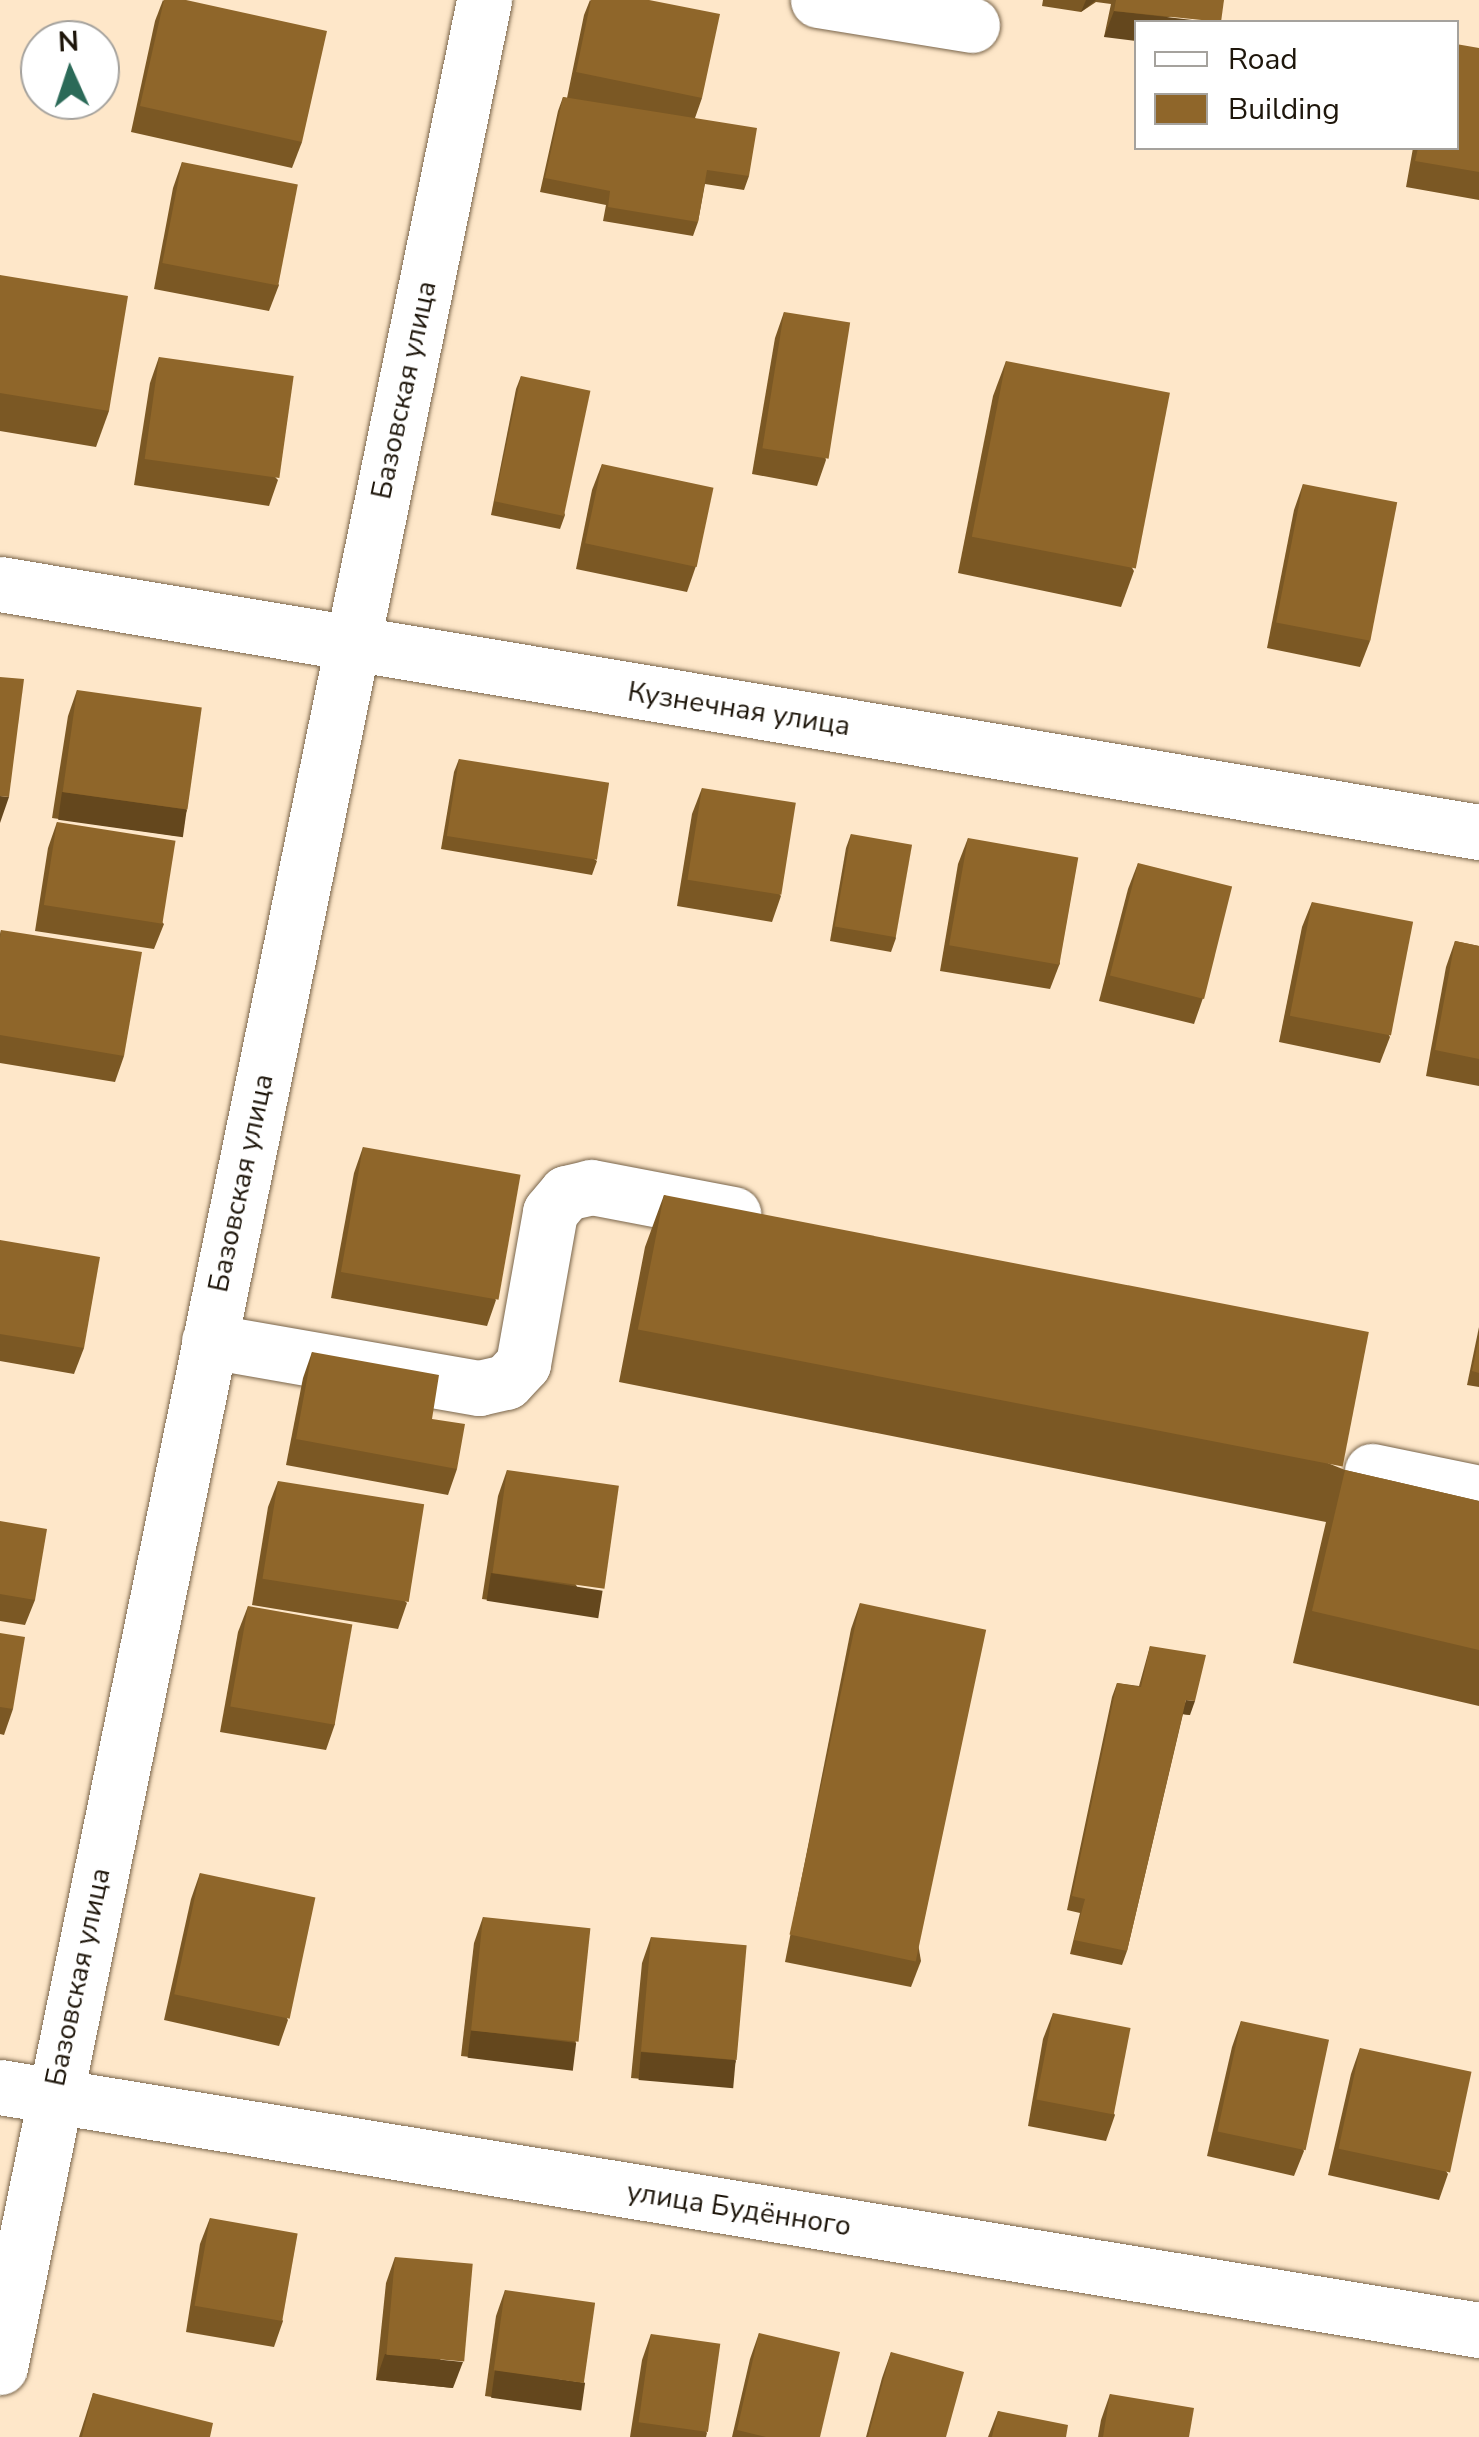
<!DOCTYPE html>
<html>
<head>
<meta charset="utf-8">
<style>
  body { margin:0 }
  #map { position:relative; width:1479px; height:2437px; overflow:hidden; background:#fee7c9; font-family:"Nunito Sans",sans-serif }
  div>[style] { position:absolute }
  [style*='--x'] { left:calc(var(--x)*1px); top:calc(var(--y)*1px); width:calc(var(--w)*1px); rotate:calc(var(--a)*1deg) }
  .roads { filter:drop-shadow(0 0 2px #79654b) drop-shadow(0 0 2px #79654b) }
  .minor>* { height:55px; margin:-27.5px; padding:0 27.5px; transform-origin:27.5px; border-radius:27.5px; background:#fff }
  .wall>* { inset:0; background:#7b5824 }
  .shaded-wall>* { inset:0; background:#64471d; transform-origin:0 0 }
  .building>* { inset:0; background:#8f662a; transform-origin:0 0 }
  span { translate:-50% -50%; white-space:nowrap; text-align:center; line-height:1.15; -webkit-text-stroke:9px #fff; paint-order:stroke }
  .street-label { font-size:28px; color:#1e160b }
  .legend { position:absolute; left:1134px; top:20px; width:325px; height:130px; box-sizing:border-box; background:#fff; border:2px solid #a5a29d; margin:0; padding:12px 18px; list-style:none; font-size:30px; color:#1e160b }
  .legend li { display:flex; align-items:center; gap:20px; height:50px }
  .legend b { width:50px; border:2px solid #a5a29d }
  .north { position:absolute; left:20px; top:20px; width:100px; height:100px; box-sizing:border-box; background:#fff; border:2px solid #a5a29d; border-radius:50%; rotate:357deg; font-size:28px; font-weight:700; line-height:40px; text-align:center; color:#1e160b }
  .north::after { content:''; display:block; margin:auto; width:35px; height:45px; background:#2b6a58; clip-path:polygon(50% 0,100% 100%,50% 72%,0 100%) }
</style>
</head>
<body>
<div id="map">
  <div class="roads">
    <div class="minor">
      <div style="--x:818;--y:0;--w:156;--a:9.2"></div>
      <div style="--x:0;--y:584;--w:1500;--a:9.52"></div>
      <div style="--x:209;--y:1341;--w:274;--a:9.9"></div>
      <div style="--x:479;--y:1388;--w:28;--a:-13"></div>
      <div style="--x:506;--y:1382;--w:25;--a:-47"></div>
      <div style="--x:523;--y:1364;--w:154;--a:-79.9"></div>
      <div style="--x:550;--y:1212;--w:25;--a:-50"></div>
      <div style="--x:566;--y:1193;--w:26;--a:-13"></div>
      <div style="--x:591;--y:1187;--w:145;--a:10.8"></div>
      <div style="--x:1372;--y:1471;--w:109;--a:11.6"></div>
      <div style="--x:0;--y:2087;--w:1499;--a:9.33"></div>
      <div style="--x:0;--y:2367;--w:2416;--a:-78.44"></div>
    </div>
  </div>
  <div class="wall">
    <div style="clip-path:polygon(163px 0,302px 142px,292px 168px,131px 132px,155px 21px)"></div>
    <div style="clip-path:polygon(590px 0,702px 98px,695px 118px,749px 176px,744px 190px,705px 184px,698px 222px,693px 236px,603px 221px,606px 205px,540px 192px,558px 111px,563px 97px,567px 98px,584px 15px)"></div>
    <div style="clip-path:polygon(1043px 0,1224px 0,1104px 37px,1111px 4px,1096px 2px,1081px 12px,1042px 6px)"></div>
    <div style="clip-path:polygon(1479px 48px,1479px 200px,1406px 187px,1413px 148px,1456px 148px)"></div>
    <div style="clip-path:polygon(182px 162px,279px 285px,269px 311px,154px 289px,173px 188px)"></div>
    <div style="clip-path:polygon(0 275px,109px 411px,96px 447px,0 431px)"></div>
    <div style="clip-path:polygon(784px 312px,826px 460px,817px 486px,752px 474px,775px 338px)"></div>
    <div style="clip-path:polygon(159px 357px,278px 480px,269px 506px,134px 485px,150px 383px)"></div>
    <div style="clip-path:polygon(1006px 361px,1134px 571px,1121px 607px,958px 573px,993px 396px)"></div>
    <div style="clip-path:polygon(521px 376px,565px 515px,560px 529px,491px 515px,516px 389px)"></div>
    <div style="clip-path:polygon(602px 464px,696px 566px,687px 592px,576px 569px,592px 490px)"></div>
    <div style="clip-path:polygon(1303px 484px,1370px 641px,1360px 667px,1267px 648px,1294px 510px)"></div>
    <div style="clip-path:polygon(77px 690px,187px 810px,177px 836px,52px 818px,68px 716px)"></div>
    <div style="clip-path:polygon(459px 759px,597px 861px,592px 875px,441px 849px,454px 772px)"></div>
    <div style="clip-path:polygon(702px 788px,781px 896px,772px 922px,677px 906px,692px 814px)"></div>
    <div style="clip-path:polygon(57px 822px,164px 924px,154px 949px,35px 931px,48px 848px)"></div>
    <div style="clip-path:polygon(851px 834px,896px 938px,891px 952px,830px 941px,846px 848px)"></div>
    <div style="clip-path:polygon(968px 838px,1060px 963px,1050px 989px,940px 971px,958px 864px)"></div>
    <div style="clip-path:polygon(1138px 863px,1203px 998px,1194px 1024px,1099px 1001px,1128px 889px)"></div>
    <div style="clip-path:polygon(1312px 902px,1390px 1037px,1380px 1063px,1279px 1042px,1302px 927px)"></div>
    <div style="clip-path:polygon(1px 930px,124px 1056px,115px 1082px,0 1063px,0 934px)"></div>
    <div style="clip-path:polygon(1455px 941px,1479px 946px,1479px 1086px,1426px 1076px,1446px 967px)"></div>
    <div style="clip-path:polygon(363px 1147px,496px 1300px,487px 1326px,331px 1298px,354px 1173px)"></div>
    <div style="clip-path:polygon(664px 1195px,1345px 1470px,1479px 1501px,1479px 1706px,1293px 1663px,1326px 1522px,619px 1382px,645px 1247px)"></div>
    <div style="clip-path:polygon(0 1240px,84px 1348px,74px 1374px,0 1361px)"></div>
    <div style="clip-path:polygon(1479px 1327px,1479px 1387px,1467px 1385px)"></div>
    <div style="clip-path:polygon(312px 1352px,432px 1419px,457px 1469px,448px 1495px,286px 1465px,303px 1378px)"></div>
    <div style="clip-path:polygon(507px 1470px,594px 1615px,482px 1599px,498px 1496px)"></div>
    <div style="clip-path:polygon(278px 1481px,407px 1603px,398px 1629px,252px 1605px,268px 1507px)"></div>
    <div style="clip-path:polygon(0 1521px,35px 1600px,25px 1625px,0 1621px)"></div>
    <div style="clip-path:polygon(860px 1603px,921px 1961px,911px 1987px,785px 1962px,851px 1629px)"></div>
    <div style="clip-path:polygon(248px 1606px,335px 1724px,326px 1750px,220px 1732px,238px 1632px)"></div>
    <div style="clip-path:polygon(0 1633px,13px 1709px,4px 1735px,0 1734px)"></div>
    <div style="clip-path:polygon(1150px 1646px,1190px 1715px,1183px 1714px,1127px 1951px,1122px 1965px,1070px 1954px,1080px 1913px,1067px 1910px,1112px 1697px,1117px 1683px,1139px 1686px)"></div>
    <div style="clip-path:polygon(200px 1873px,288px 2020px,279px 2046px,164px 2020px,191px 1899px)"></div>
    <div style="clip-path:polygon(483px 1917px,576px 2042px,567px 2068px,461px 2056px,474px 1943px)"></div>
    <div style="clip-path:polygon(651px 1937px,736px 2061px,727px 2087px,631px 2078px,642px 1963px)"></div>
    <div style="clip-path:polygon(1053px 2013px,1115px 2115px,1106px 2141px,1028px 2126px,1043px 2039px)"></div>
    <div style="clip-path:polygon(1241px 2021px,1304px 2151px,1294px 2176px,1207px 2156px,1232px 2047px)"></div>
    <div style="clip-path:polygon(1360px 2048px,1448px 2174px,1439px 2200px,1328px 2175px,1351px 2074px)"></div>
    <div style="clip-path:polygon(210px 2218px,283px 2321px,274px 2347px,186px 2332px,200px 2244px)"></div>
    <div style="clip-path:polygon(395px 2257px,453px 2388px,376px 2380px,386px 2283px)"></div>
    <div style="clip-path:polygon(505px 2290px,575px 2409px,485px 2396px,496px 2316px)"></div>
    <div style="clip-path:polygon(759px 2333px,820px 2437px,732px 2437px,750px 2359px)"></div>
    <div style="clip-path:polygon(651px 2334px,707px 2433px,706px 2437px,630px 2437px,642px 2360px)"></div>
    <div style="clip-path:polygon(891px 2352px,946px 2437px,866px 2437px,882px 2378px)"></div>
    <div style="clip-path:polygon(93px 2393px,210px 2437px,79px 2437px)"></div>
    <div style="clip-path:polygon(1110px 2394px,1189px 2437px,1098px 2437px,1101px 2420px)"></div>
    <div style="clip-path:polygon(998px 2411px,1066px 2437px,988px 2437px)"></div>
  </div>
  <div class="shaded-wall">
    <div style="clip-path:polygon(1086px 0,1096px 0,1081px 12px)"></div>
    <div style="clip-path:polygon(1114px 11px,1210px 22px,1136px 22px,1136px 41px,1104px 37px)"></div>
    <div style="left:62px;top:792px;width:126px;height:28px;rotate:8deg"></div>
    <div style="clip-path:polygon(0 796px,9px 797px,0 823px)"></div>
    <div style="left:491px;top:1573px;width:113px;height:28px;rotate:9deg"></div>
    <div style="clip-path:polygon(1186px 1700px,1195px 1701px,1190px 1715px,1181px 1714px)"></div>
    <div style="left:471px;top:2030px;width:106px;height:28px;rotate:7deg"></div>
    <div style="left:641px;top:2052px;width:95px;height:28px;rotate:5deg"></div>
    <div style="clip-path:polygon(385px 2354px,463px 2362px,453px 2388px,376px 2380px)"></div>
    <div style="left:495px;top:2370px;width:91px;height:28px;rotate:8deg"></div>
  </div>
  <div class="building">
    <div style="clip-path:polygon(164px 0,186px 0,327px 31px,302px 142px,140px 106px)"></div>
    <div style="clip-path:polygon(591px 0,649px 0,720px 14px,702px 98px,576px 72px)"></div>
    <div style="clip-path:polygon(1116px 0,1224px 0,1221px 22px,1114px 11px)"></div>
    <div style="clip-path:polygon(1456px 44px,1479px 48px,1479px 172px,1415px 161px,1418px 148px,1456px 148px)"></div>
    <div style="clip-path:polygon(563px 97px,757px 128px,749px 176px,707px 170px,698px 222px,608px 207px,610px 191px,545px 178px)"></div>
    <div style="left:182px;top:162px;width:118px;height:103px;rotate:11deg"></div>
    <div style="clip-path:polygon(0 275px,128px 296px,109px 411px,0 393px)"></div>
    <div style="left:784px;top:312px;width:67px;height:138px;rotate:9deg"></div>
    <div style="left:159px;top:357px;width:136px;height:103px;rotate:8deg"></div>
    <div style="left:1006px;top:361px;width:167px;height:179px;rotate:11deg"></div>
    <div style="left:521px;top:376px;width:71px;height:128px;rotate:12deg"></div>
    <div style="left:602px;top:464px;width:114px;height:81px;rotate:12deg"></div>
    <div style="left:1303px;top:484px;width:96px;height:141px;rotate:11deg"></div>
    <div style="clip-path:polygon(0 677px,24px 679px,9px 797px,0 796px)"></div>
    <div style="left:77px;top:690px;width:126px;height:103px;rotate:8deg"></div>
    <div style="left:459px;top:759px;width:152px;height:78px;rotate:9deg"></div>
    <div style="left:702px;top:788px;width:95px;height:93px;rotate:9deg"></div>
    <div style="left:57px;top:822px;width:120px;height:84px;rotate:9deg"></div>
    <div style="left:851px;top:834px;width:62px;height:94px;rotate:10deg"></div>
    <div style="left:968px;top:838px;width:112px;height:109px;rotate:10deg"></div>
    <div style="left:1138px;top:863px;width:97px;height:116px;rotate:14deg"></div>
    <div style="left:1312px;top:902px;width:103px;height:116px;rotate:11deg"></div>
    <div style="clip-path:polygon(1px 930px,142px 952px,124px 1056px,0 1035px,0 938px)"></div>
    <div style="clip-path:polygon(1455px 941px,1479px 946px,1479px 1059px,1435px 1050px)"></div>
    <div style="left:363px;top:1147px;width:160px;height:127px;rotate:10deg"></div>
    <div style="left:664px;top:1195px;width:718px;height:137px;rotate:11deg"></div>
    <div style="clip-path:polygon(0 1240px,100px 1257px,84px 1348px,0 1334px)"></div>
    <div style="clip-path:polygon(1479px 1338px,1479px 1373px,1472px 1371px)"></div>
    <div style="clip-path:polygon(312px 1352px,439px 1375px,432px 1419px,465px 1424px,457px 1469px,296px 1439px)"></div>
    <div style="left:507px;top:1470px;width:113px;height:104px;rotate:8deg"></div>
    <div style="clip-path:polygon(1345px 1470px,1479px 1501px,1479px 1650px,1312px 1611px)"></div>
    <div style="left:278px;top:1481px;width:148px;height:99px;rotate:9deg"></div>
    <div style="clip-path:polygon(0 1521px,47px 1529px,35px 1600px,0 1594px)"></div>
    <div style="left:860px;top:1603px;width:129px;height:339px;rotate:12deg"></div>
    <div style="left:248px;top:1606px;width:106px;height:102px;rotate:10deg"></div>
    <div style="clip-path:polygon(0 1633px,25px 1637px,13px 1709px,0 1707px)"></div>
    <div style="clip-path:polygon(1150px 1646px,1206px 1655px,1195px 1701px,1186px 1700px,1127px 1951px,1074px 1940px,1085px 1899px,1072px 1896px,1117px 1683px,1141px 1687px)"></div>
    <div style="left:200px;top:1873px;width:118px;height:124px;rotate:12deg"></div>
    <div style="left:483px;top:1917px;width:108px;height:114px;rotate:6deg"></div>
    <div style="left:651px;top:1937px;width:96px;height:115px;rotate:5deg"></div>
    <div style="left:1053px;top:2013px;width:79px;height:88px;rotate:11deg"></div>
    <div style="left:1241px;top:2021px;width:90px;height:113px;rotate:12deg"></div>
    <div style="left:1360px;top:2048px;width:114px;height:103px;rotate:12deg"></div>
    <div style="left:210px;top:2218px;width:89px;height:89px;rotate:10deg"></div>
    <div style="left:395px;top:2257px;width:78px;height:98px;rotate:5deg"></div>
    <div style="left:505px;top:2290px;width:91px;height:81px;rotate:8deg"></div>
    <div style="clip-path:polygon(759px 2333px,840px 2352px,820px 2437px,766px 2437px,737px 2430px)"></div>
    <div style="left:651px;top:2334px;width:70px;height:89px;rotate:8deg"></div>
    <div style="clip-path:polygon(891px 2352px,964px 2372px,946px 2437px,868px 2437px)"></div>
    <div style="clip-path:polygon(93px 2393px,213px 2423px,210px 2437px,82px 2437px)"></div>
    <div style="clip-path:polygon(1110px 2394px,1194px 2408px,1189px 2437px,1103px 2437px)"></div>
    <div style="clip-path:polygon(998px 2411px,1068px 2425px,1066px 2437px,992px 2437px)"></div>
  </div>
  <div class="street-label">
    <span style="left:404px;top:390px;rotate:-78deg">Базовская улица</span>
    <span style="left:739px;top:709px;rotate:9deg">Кузнечная улица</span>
    <span style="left:241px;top:1183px;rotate:-78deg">Базовская улица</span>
    <span style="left:78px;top:1977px;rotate:-78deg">Базовская улица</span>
    <span style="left:739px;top:2209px;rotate:9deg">улица Будённого</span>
  </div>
  <ul class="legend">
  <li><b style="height:12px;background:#fff"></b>Road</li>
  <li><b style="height:28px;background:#8f662a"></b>Building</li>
  </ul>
  <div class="north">N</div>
</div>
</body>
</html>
